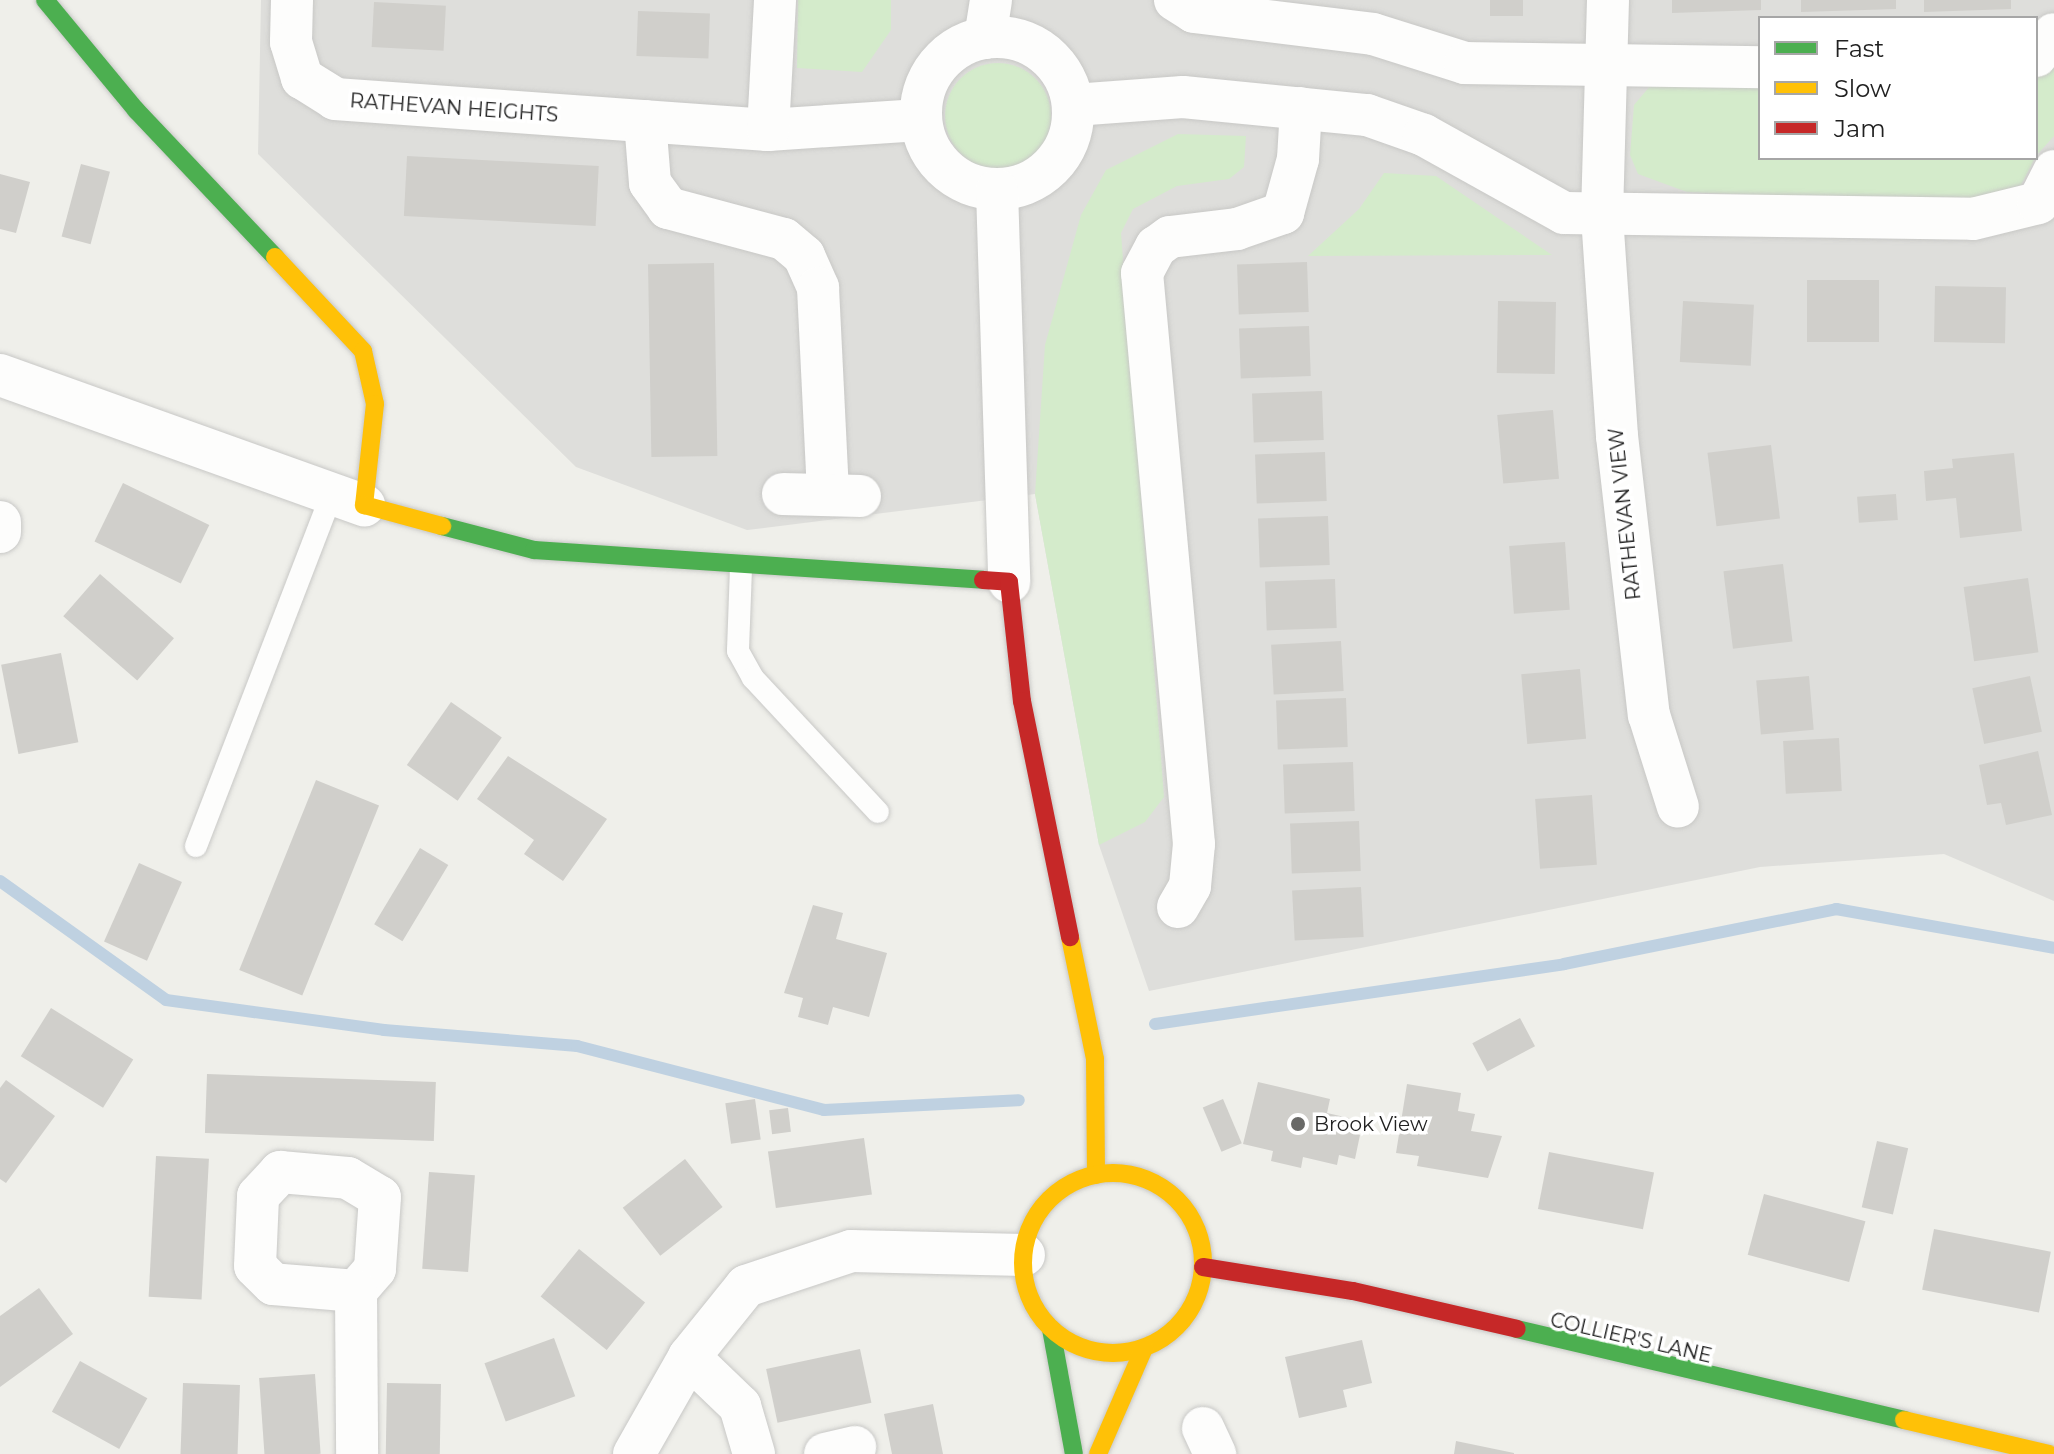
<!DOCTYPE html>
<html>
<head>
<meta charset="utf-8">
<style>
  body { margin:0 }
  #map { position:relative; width:2054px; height:1454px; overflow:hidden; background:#efefea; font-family:Montserrat,sans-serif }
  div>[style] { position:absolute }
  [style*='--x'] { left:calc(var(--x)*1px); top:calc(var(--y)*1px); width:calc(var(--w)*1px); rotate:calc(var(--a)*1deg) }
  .residential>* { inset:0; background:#dededb }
  .grass>* { inset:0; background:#d4ebcb }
  .round { border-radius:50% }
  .stream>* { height:12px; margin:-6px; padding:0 6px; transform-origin:6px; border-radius:6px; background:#bfd1e1 }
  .building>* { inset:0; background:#d0cfcb; transform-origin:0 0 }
  .roads { filter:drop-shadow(0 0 2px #c8c8c6) drop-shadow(0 0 2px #c8c8c6) }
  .lane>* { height:22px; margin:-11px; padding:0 11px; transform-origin:11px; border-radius:11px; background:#fdfdfc }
  .street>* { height:42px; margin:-21px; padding:0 21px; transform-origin:21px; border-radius:21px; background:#fdfdfc }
  .street>.ring { margin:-21px; padding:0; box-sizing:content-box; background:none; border:42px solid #fdfdfc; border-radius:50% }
  .fast>* { height:18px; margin:-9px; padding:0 9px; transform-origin:9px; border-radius:9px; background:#4caf50 }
  .slow>* { height:18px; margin:-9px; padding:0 9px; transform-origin:9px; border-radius:9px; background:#ffc107 }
  .slow>.ring { margin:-9px; padding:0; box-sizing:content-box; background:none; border:18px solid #ffc107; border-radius:50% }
  .jam>* { height:18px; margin:-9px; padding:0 9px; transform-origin:9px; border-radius:9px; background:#c62828 }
  .dots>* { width:22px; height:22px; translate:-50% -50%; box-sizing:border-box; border:4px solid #fff; border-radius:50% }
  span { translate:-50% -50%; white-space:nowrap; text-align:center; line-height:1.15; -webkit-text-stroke:7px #fff; paint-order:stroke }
  .street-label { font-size:20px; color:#212121 }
  .poi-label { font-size:20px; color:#212121 }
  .left { translate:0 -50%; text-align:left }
  .legend { position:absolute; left:1758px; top:16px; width:280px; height:144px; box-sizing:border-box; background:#fff; border:2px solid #a6a6a6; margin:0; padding:10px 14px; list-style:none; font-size:24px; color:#212121 }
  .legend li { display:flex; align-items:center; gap:16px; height:40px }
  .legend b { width:40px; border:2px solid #a6a6a6 }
</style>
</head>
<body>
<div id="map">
  <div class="residential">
    <div style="clip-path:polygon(evenodd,261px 0,2054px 0,2054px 901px,1944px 854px,1760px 867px,1149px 991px,1099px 845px,1035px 494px,747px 530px,576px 467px,258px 154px,261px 0,1760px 18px,2036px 18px,2036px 158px,1760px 158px,1760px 18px)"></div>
  </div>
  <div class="grass">
    <div style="clip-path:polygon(798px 0,891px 0,891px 30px,862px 72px,797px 68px)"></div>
    <div style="clip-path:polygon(2054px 52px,2054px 136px,2036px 156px,2036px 67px)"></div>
    <div class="round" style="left:945px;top:63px;width:106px;height:106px"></div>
    <div style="clip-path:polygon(1760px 78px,1760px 158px,2035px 158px,2015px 197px,1974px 205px,1687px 192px,1638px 174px,1630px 155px,1634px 105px,1651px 85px)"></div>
    <div style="clip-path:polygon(1178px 134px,1246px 136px,1244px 167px,1229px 179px,1177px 186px,1133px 209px,1121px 233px,1164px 797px,1145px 822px,1099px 845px,1035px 494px,1045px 345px,1081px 215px,1106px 170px)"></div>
    <div style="clip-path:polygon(1384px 173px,1436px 176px,1552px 255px,1308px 256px,1359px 209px)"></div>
  </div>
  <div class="stream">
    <div style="--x:0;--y:881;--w:204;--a:35.6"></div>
    <div style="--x:166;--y:1000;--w:220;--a:7.8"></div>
    <div style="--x:384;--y:1030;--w:194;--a:4.7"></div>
    <div style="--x:577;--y:1046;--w:255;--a:14.5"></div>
    <div style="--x:824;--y:1110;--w:195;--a:-2.9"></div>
    <div style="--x:1155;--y:1024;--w:413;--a:-8.3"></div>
    <div style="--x:1564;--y:964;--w:278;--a:-11.4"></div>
    <div style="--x:1836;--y:909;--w:221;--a:10.1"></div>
  </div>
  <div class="building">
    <div style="left:1490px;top:0;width:33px;height:16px"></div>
    <div style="clip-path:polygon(1672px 0,1761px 0,1761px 10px,1672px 13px)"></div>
    <div style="clip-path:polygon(1801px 0,1896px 0,1896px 9px,1801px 12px)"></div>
    <div style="clip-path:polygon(1924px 0,2011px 0,2011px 9px,1924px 12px)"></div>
    <div style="left:374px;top:2px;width:72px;height:45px;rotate:3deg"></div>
    <div style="left:638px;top:11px;width:72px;height:45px;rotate:2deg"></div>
    <div style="left:407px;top:156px;width:192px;height:60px;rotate:3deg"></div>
    <div style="left:81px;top:164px;width:30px;height:75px;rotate:15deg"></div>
    <div style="clip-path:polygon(0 174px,30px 182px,16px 233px,0 229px)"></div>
    <div style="left:1307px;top:262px;width:50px;height:70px;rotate:88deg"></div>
    <div style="left:714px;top:263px;width:193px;height:66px;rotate:89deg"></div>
    <div style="left:1807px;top:280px;width:72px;height:62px"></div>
    <div style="left:1935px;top:286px;width:71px;height:56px;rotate:1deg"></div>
    <div style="left:1498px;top:301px;width:58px;height:72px;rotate:1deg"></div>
    <div style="left:1683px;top:301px;width:71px;height:61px;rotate:3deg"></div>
    <div style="left:1309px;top:326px;width:50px;height:70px;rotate:88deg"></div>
    <div style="left:1322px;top:391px;width:49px;height:70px;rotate:88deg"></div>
    <div style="left:1553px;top:410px;width:69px;height:56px;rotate:85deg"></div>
    <div style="left:1771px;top:445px;width:74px;height:64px;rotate:83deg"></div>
    <div style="left:1325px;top:452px;width:49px;height:70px;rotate:88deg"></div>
    <div style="clip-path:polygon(2014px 453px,2022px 531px,1960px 538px,1956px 498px,1926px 501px,1924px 471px,1953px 468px,1952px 459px)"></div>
    <div style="left:123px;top:483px;width:96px;height:65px;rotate:26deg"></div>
    <div style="left:1896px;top:494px;width:26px;height:39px;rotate:86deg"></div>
    <div style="left:1328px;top:516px;width:49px;height:70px;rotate:88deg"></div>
    <div style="left:1565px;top:542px;width:68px;height:56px;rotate:86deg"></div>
    <div style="left:1783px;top:564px;width:78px;height:60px;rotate:83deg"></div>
    <div style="left:100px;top:574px;width:98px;height:56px;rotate:41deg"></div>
    <div style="left:2028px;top:578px;width:75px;height:65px;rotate:82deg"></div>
    <div style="left:1335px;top:579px;width:49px;height:70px;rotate:88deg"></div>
    <div style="left:1341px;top:641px;width:50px;height:70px;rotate:87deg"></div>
    <div style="left:61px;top:653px;width:91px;height:61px;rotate:79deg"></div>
    <div style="left:1580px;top:669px;width:70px;height:59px;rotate:85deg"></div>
    <div style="left:1809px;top:676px;width:54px;height:53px;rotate:85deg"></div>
    <div style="left:2030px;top:676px;width:57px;height:59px;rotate:78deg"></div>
    <div style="left:1346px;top:698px;width:49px;height:70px;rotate:88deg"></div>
    <div style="left:451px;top:702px;width:62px;height:77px;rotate:35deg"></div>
    <div style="left:1839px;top:738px;width:53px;height:56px;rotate:87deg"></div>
    <div style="clip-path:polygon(2038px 751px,2052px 815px,2006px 825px,2001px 803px,1987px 805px,1979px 765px)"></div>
    <div style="clip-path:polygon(508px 756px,607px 819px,563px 881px,524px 854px,534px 840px,477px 799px)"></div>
    <div style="left:1353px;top:762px;width:49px;height:70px;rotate:88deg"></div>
    <div style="left:316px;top:780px;width:68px;height:205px;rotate:22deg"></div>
    <div style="left:1592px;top:795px;width:70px;height:57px;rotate:86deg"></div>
    <div style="left:1359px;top:821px;width:50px;height:69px;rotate:88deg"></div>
    <div style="left:420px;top:848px;width:33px;height:89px;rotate:31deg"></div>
    <div style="left:139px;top:863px;width:47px;height:86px;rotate:24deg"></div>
    <div style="left:1361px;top:887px;width:50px;height:69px;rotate:87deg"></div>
    <div style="clip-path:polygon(813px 905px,843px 913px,836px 939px,887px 953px,869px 1017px,833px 1007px,828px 1025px,798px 1017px,803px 998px,784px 993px)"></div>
    <div style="left:51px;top:1008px;width:97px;height:57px;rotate:32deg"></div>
    <div style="left:1520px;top:1018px;width:32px;height:54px;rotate:62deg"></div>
    <div style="left:207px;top:1074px;width:229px;height:59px;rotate:2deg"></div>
    <div style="clip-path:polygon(6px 1080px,55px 1116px,6px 1183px,0 1179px,0 1088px)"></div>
    <div style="clip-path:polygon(1258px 1082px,1330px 1099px,1327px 1113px,1349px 1118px,1346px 1131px,1360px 1135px,1355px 1159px,1339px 1155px,1337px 1165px,1303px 1157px,1301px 1168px,1271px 1161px,1273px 1151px,1243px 1144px)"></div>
    <div style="clip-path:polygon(1407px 1084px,1461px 1093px,1458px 1111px,1475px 1114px,1471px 1131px,1502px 1136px,1488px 1178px,1417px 1166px,1419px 1156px,1396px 1153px)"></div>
    <div style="left:755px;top:1099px;width:41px;height:30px;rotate:82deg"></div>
    <div style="left:1223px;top:1099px;width:48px;height:22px;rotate:67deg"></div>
    <div style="left:788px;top:1108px;width:24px;height:19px;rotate:83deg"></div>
    <div style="left:864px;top:1138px;width:57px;height:97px;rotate:82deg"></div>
    <div style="left:1877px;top:1141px;width:32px;height:68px;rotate:13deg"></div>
    <div style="left:1549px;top:1152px;width:107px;height:58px;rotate:11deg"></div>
    <div style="left:156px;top:1156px;width:53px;height:141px;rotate:3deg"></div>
    <div style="left:685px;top:1159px;width:61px;height:79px;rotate:52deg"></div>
    <div style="left:429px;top:1172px;width:46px;height:97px;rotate:4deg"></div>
    <div style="left:1764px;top:1194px;width:105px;height:63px;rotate:15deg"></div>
    <div style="left:1934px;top:1229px;width:119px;height:62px;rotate:11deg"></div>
    <div style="left:579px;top:1249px;width:85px;height:61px;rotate:39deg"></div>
    <div style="clip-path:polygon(39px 1288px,73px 1334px,0 1387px,0 1316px)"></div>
    <div style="left:554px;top:1338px;width:62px;height:74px;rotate:70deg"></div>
    <div style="clip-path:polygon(1362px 1340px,1372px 1383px,1343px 1390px,1347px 1407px,1299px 1418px,1285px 1357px)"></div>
    <div style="left:860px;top:1349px;width:55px;height:96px;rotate:78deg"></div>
    <div style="left:80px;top:1361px;width:77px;height:58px;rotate:29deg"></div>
    <div style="left:315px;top:1374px;width:80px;height:56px;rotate:86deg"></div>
    <div style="left:183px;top:1383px;width:57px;height:71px;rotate:2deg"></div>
    <div style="left:387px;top:1383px;width:54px;height:71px;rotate:1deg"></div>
    <div style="clip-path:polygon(933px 1404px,943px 1454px,892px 1454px,884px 1414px)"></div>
    <div style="clip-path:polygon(1456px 1441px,1514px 1453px,1514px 1454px,1454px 1454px)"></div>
  </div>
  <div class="roads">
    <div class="lane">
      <div style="--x:741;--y:568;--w:83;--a:92.1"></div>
      <div style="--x:738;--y:651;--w:31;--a:61"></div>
      <div style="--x:753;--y:678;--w:183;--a:47"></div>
      <div style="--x:196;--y:846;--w:377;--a:-68.9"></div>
    </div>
    <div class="street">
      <div style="--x:292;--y:0;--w:42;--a:91.4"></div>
      <div style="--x:291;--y:42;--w:38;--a:73"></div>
      <div style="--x:302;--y:78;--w:39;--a:32"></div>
      <div style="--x:335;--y:99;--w:434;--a:4.1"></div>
      <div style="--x:768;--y:130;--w:152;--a:-3.8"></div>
      <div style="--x:1175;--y:0;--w:22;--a:32"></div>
      <div style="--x:1194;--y:12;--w:180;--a:7"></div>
      <div style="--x:1373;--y:34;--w:96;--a:17.5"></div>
      <div style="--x:1465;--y:63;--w:295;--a:0.8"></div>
      <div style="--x:1608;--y:0;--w:216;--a:91.6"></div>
      <div style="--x:1602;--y:216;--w:221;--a:86.1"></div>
      <div style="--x:1617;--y:436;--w:281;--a:83.5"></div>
      <div style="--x:1649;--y:715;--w:96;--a:72.5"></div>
      <div class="ring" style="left:921px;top:37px;width:110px;height:110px"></div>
      <div style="--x:985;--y:38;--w:38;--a:-81"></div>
      <div style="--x:2036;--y:56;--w:28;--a:-51"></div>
      <div style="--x:1074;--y:105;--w:109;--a:-4.2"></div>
      <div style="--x:1183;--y:97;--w:185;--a:5.6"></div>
      <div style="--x:1367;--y:115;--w:60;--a:19.3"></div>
      <div style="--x:1424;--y:135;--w:160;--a:29.1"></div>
      <div style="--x:1564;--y:213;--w:409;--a:0.8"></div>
      <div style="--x:1973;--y:219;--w:67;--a:-13.8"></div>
      <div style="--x:645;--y:121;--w:62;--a:85.4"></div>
      <div style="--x:650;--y:183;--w:31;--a:54"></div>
      <div style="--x:668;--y:208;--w:120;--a:15"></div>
      <div style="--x:784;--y:239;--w:26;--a:40"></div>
      <div style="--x:804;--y:256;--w:35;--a:66"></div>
      <div style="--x:818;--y:288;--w:206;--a:87.2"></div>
      <div style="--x:768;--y:130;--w:130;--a:-86.9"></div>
      <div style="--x:997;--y:190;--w:392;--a:88.2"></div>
      <div style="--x:2038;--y:203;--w:36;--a:-63"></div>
      <div style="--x:0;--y:375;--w:387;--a:19.7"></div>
      <div style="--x:783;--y:494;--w:77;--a:1.5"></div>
      <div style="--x:0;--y:522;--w:10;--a:90"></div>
      <div style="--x:1178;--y:907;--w:24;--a:-60"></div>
      <div style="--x:1190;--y:886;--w:42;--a:-84.6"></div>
      <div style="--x:1194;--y:844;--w:573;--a:-95.2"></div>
      <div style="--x:1142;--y:273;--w:30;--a:-62"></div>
      <div style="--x:1156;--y:247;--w:17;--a:-36"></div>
      <div style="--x:1170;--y:237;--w:67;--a:-6.8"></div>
      <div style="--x:1237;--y:229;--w:49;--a:-19.2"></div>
      <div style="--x:1283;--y:213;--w:56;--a:-74.5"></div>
      <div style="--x:1298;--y:159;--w:51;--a:-86.6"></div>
      <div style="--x:356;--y:1291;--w:83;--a:-175.2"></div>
      <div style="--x:273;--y:1284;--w:25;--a:-135"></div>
      <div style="--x:255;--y:1266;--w:70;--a:-87.5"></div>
      <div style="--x:258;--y:1196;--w:33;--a:-47"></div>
      <div style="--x:280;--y:1172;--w:68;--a:5"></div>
      <div style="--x:348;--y:1178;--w:37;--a:31"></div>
      <div style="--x:380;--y:1197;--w:72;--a:94"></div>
      <div style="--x:375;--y:1269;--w:29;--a:131"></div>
      <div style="--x:356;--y:1291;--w:163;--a:89.6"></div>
      <div style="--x:689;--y:1357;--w:71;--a:43.9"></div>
      <div style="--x:740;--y:1406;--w:50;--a:73.7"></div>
      <div style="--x:1203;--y:1428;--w:29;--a:65"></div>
      <div style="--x:634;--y:1454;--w:112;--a:-60.4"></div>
      <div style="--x:689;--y:1357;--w:91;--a:-51.2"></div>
      <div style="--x:746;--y:1286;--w:111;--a:-18.4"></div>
      <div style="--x:851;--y:1251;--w:173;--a:1.3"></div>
      <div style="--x:825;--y:1454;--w:31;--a:-13"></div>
    </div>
    <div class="fast">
      <div style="--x:45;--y:0;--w:143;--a:50.4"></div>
      <div style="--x:136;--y:110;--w:202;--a:46.6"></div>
      <div style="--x:442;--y:526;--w:95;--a:14.6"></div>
      <div style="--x:534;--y:550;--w:450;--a:3.8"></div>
      <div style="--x:1051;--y:1329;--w:127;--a:79.6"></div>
      <div style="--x:1517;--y:1329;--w:398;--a:13.2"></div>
    </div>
    <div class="slow">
      <div style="--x:275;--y:257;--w:129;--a:46.9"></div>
      <div style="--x:363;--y:351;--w:54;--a:77.2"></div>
      <div style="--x:375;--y:404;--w:102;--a:96.2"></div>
      <div style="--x:364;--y:505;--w:81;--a:15.1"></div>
      <div style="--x:1070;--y:937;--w:125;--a:78.4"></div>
      <div style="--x:1095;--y:1059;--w:116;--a:89.5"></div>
      <div class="ring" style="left:1023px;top:1173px;width:162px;height:162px"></div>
      <div style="--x:1904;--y:1420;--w:149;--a:13.2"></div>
      <div style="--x:1098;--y:1454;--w:116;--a:-66.5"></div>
    </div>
    <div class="jam">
      <div style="--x:983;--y:580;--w:26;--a:4"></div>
      <div style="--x:1009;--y:582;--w:120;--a:83.8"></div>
      <div style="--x:1022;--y:701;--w:241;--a:78.5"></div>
      <div style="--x:1203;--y:1267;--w:152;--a:9.1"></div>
      <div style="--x:1353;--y:1291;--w:168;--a:13"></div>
    </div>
  </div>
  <div class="dots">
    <div style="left:1298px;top:1124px;background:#696967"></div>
  </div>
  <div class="street-label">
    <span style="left:454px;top:108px;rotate:4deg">RATHEVAN HEIGHTS</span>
    <span style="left:1625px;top:514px;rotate:-96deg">RATHEVAN VIEW</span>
    <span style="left:1631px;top:1338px;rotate:13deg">COLLIER'S LANE</span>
  </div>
  <div class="poi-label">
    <span class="left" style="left:1314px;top:1124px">Brook View</span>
  </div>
  <ul class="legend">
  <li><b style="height:10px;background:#4caf50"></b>Fast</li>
  <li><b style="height:10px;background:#ffc107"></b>Slow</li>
  <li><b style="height:10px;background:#c62828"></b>Jam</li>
  </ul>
</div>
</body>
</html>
